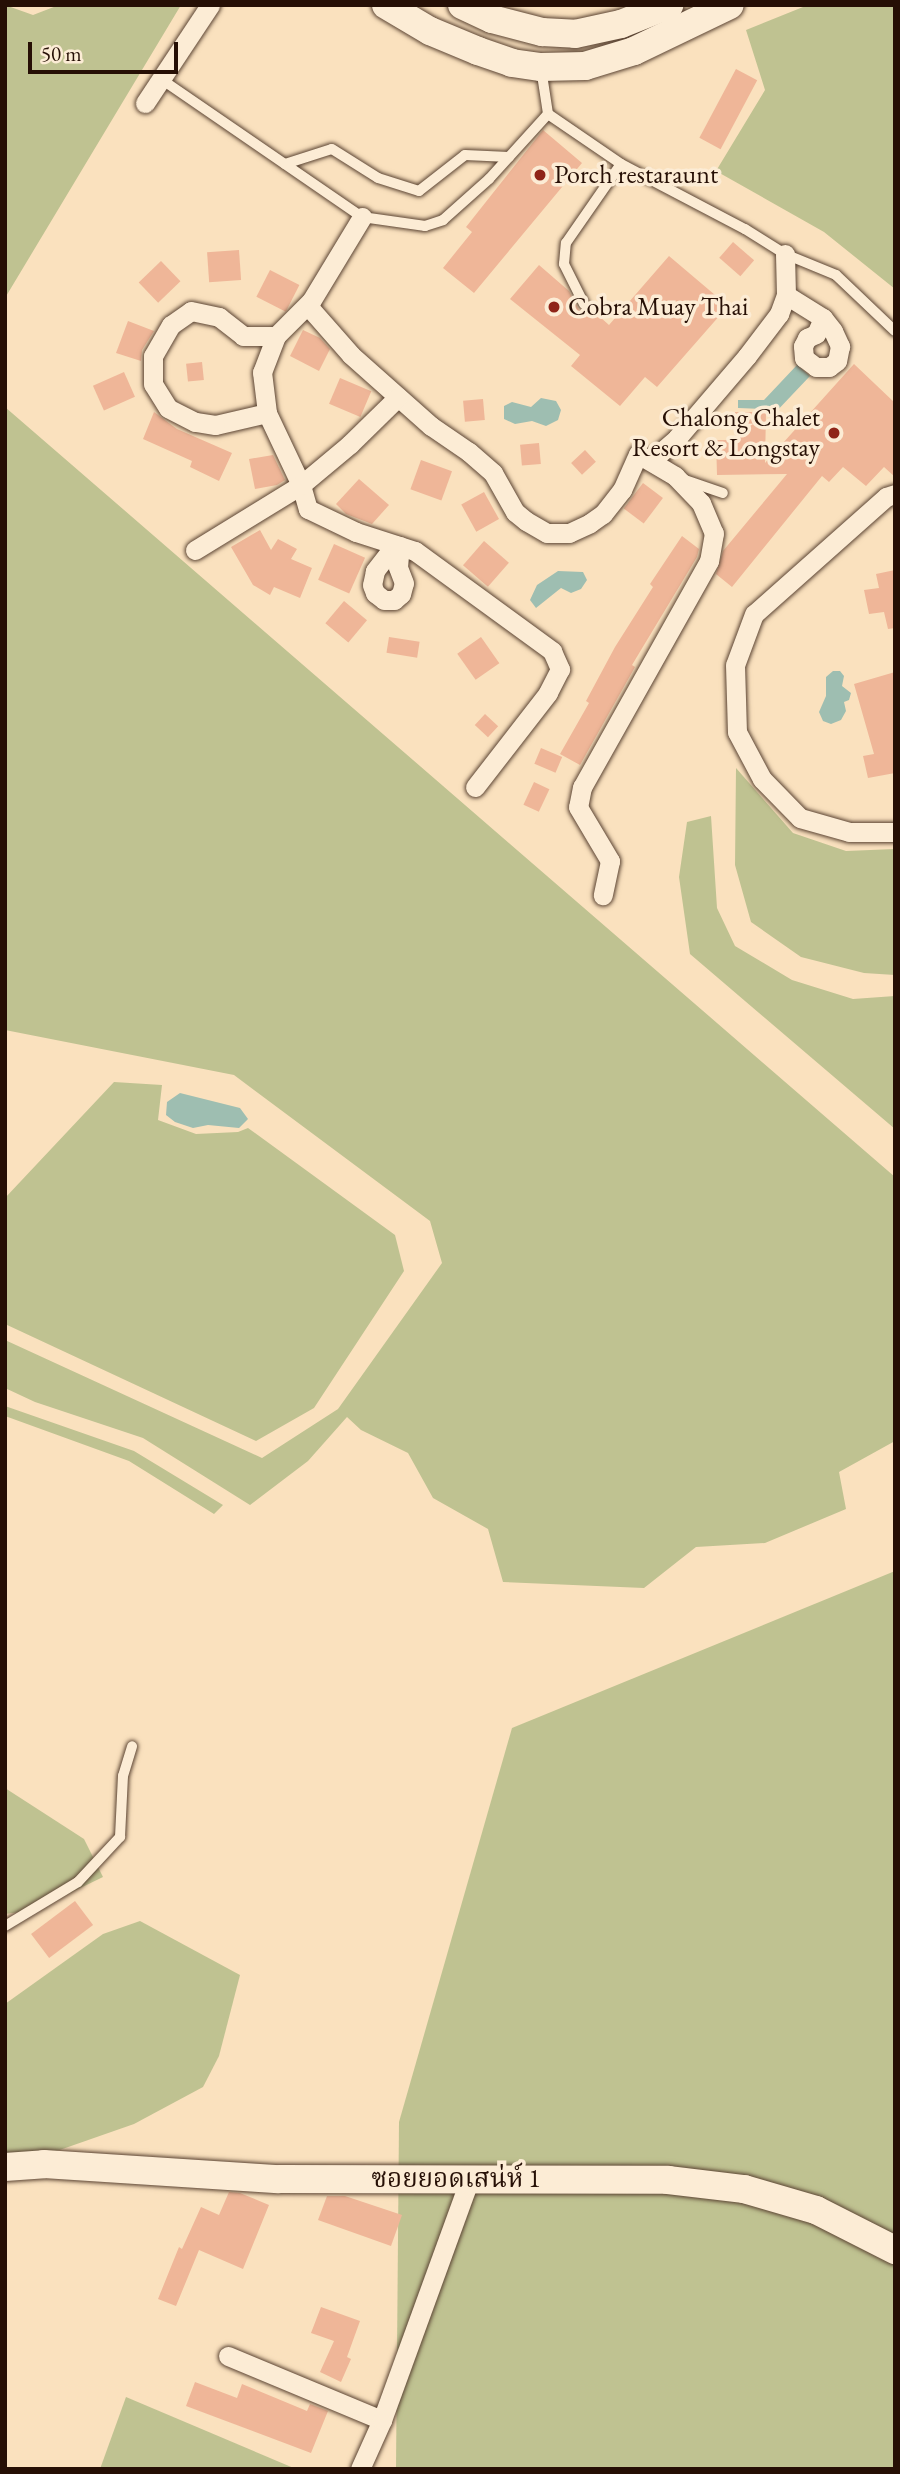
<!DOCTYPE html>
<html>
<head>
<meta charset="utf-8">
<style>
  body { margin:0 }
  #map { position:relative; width:900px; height:2474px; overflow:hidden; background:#fae1be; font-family:"EB Garamond","Noto Serif Thai",serif }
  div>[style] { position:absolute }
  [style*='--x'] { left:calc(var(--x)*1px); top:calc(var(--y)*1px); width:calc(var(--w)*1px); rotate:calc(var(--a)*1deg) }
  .green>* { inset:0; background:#bfc291 }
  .water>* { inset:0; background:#9ebeb1 }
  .building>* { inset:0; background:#efb698; transform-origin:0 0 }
  .roads { filter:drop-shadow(0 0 2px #5b4433) drop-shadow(0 0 2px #5b4433) }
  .lane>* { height:10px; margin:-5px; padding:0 5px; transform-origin:5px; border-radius:5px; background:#fcecd5 }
  .street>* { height:19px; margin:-9.5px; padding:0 9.5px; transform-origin:9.5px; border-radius:9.5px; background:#fcecd5 }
  .secondary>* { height:28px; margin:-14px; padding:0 14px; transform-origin:14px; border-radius:14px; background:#fcecd5 }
  .dots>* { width:19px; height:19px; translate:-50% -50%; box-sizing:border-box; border:4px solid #fcecd5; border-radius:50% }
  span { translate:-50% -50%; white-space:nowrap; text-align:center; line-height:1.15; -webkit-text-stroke:7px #fcecd5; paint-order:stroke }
  .poi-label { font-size:26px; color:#260f05 }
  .left { translate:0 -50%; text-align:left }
  .right { translate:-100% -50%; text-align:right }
  .street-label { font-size:26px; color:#260f05 }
  .frame { position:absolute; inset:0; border:7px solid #260f05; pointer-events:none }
  .scale { position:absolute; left:28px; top:42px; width:150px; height:32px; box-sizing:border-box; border:4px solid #260f05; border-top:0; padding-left:9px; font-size:21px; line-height:24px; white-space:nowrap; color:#260f05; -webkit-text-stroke:5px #fcecd5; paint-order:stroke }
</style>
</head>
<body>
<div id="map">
  <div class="green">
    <div style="clip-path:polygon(5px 5px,33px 15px,59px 5px,181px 5px,5px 298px)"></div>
    <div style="clip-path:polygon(808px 5px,895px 5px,895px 289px,824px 232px,716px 171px,765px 90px,746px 30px)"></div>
    <div style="clip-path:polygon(5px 407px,895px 1177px,895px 1441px,839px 1472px,846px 1509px,765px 1543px,696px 1547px,644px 1588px,503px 1582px,488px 1529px,433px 1498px,408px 1453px,361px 1430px,347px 1417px,308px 1461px,250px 1505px,143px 1438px,35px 1402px,5px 1388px,5px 1340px,262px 1458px,338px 1409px,442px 1263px,430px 1221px,234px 1075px,5px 1030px)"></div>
    <div style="clip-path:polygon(736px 768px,793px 833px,846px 851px,895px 849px,895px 975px,864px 973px,801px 957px,751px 922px,735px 865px)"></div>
    <div style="clip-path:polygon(711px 816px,717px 908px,735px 946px,792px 980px,853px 999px,895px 996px,895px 1129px,690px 954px,679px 877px,687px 822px)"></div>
    <div style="clip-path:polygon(114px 1082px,162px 1085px,158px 1120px,196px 1134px,238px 1132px,248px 1128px,395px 1235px,404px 1271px,314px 1408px,256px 1441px,5px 1324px,5px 1198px)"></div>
    <div style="clip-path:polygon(5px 1406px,134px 1451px,223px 1505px,214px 1514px,129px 1461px,5px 1416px)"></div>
    <div style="clip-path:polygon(895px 1571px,895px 2469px,396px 2469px,399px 2122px,512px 1728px)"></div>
    <div style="clip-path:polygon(5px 1788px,84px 1839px,103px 1877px,35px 1910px,5px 1914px)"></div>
    <div style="clip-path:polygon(140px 1921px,240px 1975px,219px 2056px,203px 2087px,134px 2124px,51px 2153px,5px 2158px,5px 2004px,103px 1934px)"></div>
    <div style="clip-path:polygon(126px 2397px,296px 2469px,100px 2469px)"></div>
  </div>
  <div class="water">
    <div style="clip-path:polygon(797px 365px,810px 376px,773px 415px,763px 409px,738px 408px,738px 400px,764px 400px)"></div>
    <div style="clip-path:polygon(541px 398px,556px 401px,561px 410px,558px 420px,546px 426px,532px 421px,515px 424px,504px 419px,504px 406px,512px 402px,531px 407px)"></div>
    <div style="clip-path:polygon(558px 571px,583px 572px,587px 580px,581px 589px,571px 593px,561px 588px,536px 608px,530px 600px,537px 585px)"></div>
    <div style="clip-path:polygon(833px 671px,840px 671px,844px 676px,842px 686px,851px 693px,849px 700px,844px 702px,846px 711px,841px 720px,831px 724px,823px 721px,819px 712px,826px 696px,826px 677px)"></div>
    <div style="clip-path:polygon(180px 1093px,240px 1108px,248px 1119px,239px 1128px,208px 1125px,193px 1128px,175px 1122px,166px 1115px,167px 1102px)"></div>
  </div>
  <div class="building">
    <div style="left:736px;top:69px;width:24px;height:78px;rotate:28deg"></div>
    <div style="clip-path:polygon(543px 130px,582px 163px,474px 293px,443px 268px,472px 232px,466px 227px)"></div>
    <div style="left:733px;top:242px;width:28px;height:21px;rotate:41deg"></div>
    <div style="left:239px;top:250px;width:30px;height:32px;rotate:86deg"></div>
    <div style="clip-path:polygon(669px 256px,728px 306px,657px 387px,645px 377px,620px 406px,571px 366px,580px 355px,510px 299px,539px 265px,569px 291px,579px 310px,590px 308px,609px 325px)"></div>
    <div style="left:161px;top:261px;width:28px;height:31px;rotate:46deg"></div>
    <div style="left:270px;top:270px;width:33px;height:30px;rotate:27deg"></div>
    <div style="clip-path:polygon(128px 321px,154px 331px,142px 350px,141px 361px,116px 353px)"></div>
    <div style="clip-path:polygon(303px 330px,320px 338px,330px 349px,319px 371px,290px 356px)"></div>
    <div style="left:202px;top:362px;width:18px;height:16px;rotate:84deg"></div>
    <div style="clip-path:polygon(854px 364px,895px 403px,895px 477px,884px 467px,866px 486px,843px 467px,829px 482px,822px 476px,732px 587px,716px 574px,723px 551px,787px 474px,717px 475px,716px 440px,736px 440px,735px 412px,766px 412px,765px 463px)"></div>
    <div style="left:124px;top:372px;width:27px;height:34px;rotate:66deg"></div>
    <div style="left:340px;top:378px;width:34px;height:28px;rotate:23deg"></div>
    <div style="left:483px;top:399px;width:21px;height:20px;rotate:85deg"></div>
    <div style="clip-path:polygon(154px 412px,177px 429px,232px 453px,219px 481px,190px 467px,192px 461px,143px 439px)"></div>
    <div style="left:539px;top:443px;width:21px;height:19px;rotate:85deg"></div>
    <div style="left:585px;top:450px;width:16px;height:19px;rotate:47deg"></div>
    <div style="clip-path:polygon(273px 455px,285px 480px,277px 485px,255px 489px,249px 459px)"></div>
    <div style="left:421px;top:460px;width:33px;height:31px;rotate:20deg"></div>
    <div style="clip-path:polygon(359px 479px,389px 505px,372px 524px,346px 514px,336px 504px)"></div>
    <div style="left:643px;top:483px;width:25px;height:32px;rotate:37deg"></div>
    <div style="left:484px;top:492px;width:31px;height:26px;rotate:61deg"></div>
    <div style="clip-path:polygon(260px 530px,271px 550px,278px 539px,297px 549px,291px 559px,312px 568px,300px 598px,274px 587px,270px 595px,253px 585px,231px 547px)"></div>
    <div style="clip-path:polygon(682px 536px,699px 549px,697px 557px,632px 665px,635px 667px,580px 765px,560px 754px,589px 703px,586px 701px,615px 647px,653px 587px,650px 584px)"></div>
    <div style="left:484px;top:541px;width:33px;height:32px;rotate:41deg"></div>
    <div style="left:334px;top:544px;width:34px;height:39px;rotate:24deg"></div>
    <div style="clip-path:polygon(895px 570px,895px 628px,888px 629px,884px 612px,869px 614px,864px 590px,879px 588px,876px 574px)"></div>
    <div style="left:344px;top:601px;width:30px;height:29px;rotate:40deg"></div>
    <div style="left:389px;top:637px;width:31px;height:16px;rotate:9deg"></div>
    <div style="left:481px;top:637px;width:32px;height:29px;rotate:55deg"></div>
    <div style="clip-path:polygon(895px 672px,895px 773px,868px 778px,863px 756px,874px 754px,854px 684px)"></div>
    <div style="left:485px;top:714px;width:18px;height:15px;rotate:43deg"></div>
    <div style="left:541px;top:748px;width:23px;height:17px;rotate:23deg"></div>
    <div style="left:534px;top:782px;width:17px;height:25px;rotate:25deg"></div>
    <div style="left:75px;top:1901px;width:30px;height:55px;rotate:53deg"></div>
    <div style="clip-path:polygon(229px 2192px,240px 2193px,269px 2205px,243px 2269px,199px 2250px,176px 2306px,158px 2299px,179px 2247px,182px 2249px,201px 2207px,219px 2215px)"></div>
    <div style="clip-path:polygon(327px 2196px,345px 2196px,402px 2215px,391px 2246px,318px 2220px)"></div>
    <div style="clip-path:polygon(321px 2307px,360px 2321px,347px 2357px,351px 2359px,341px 2382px,320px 2372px,334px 2341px,311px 2333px)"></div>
    <div style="clip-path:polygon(195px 2382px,237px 2398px,242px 2384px,307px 2411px,310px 2404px,328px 2411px,311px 2453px,186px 2406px)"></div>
  </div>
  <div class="roads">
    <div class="lane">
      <div style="--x:541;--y:68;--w:47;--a:81.3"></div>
      <div style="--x:548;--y:114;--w:88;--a:34.4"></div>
      <div style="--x:621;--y:164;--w:140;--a:27.7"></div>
      <div style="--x:745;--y:229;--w:47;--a:32"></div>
      <div style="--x:785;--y:254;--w:55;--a:22.4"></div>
      <div style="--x:836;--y:275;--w:81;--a:43.5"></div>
      <div style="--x:161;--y:79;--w:244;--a:34.5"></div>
      <div style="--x:362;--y:217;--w:64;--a:8.1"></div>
      <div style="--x:425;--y:226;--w:19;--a:-18"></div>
      <div style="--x:443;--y:220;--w:62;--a:-41.7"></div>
      <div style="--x:489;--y:179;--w:88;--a:-47.8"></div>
      <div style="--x:285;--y:164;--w:49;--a:-17.7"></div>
      <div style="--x:332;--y:149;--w:54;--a:32.2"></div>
      <div style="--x:378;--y:178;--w:43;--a:17.6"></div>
      <div style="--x:419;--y:191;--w:58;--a:-38"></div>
      <div style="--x:465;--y:155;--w:44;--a:2.6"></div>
      <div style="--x:584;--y:304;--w:45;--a:-116.6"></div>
      <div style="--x:564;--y:264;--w:21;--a:-85"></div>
      <div style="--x:566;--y:243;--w:96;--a:-55.2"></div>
      <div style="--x:685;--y:480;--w:40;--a:18.9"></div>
      <div style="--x:5;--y:1926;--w:85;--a:-31.1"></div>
      <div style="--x:78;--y:1882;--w:62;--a:-47"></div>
      <div style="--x:120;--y:1837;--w:61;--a:-87.2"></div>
      <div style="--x:123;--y:1776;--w:31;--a:-73"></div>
    </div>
    <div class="street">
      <div style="--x:145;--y:103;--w:118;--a:-56.4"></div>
      <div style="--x:362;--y:217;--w:104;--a:121.2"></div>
      <div style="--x:308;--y:306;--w:65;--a:48.7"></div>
      <div style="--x:351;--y:355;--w:107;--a:41.6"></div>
      <div style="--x:431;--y:426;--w:46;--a:34.4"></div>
      <div style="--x:469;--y:452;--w:32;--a:41"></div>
      <div style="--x:493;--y:473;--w:45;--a:60.6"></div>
      <div style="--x:515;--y:512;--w:14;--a:39"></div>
      <div style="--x:526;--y:521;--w:24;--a:30"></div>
      <div style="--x:547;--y:533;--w:22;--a:0"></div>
      <div style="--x:569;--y:533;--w:23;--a:-25"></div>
      <div style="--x:590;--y:523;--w:16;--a:-35"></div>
      <div style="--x:603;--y:514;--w:31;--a:-52"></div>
      <div style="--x:622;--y:490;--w:39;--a:-66"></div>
      <div style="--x:638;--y:454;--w:43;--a:30.7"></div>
      <div style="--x:675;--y:476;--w:37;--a:46"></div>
      <div style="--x:701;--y:503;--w:33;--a:67"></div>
      <div style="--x:714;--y:533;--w:28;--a:100"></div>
      <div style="--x:709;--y:561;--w:259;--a:119.3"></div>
      <div style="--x:582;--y:787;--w:20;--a:101"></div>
      <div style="--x:578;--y:807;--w:63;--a:59.3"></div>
      <div style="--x:610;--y:861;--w:35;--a:102"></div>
      <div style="--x:786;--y:295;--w:44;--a:31.9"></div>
      <div style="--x:823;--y:318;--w:16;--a:52"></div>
      <div style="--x:833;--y:331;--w:17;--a:65"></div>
      <div style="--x:840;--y:346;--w:15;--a:101"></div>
      <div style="--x:837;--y:361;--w:10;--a:143"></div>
      <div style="--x:829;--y:367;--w:13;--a:180"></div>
      <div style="--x:816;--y:367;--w:15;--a:-143"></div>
      <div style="--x:804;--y:358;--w:12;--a:-95"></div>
      <div style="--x:803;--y:346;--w:9;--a:-63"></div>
      <div style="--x:807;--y:338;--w:10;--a:-24"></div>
      <div style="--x:816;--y:334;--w:17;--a:-66"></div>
      <div style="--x:311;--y:301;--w:49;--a:135"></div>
      <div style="--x:276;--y:336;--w:39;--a:111"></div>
      <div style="--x:262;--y:372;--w:41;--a:83"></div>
      <div style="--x:267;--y:413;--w:80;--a:64.7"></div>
      <div style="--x:301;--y:485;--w:25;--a:74"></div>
      <div style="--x:308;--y:509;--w:53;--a:25.6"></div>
      <div style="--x:356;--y:532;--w:62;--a:17.9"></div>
      <div style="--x:415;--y:551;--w:170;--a:36.1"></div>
      <div style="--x:552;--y:651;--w:20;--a:66"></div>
      <div style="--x:560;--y:669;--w:27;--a:117"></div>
      <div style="--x:548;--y:693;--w:119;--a:127.8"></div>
      <div style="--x:267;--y:413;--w:53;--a:167"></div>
      <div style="--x:215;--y:425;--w:20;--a:-171"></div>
      <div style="--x:195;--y:422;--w:30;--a:-153"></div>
      <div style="--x:168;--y:408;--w:28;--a:-122"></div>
      <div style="--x:153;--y:384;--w:28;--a:-90"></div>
      <div style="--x:153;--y:356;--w:36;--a:-60"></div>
      <div style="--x:171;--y:325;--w:24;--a:-35"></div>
      <div style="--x:191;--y:311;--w:29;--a:12"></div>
      <div style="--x:219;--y:317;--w:31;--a:38"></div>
      <div style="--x:243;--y:336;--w:33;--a:0"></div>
      <div style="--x:652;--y:460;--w:33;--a:-41"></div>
      <div style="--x:677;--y:438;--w:108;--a:-49.5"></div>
      <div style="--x:747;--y:356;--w:53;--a:-52.7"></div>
      <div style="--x:779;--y:314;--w:20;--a:-70"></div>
      <div style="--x:786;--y:295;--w:41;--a:-91.4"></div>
      <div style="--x:895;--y:494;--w:9;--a:162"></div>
      <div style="--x:886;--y:497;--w:176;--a:138.4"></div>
      <div style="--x:754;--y:614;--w:54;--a:110.4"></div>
      <div style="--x:735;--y:665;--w:67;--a:88.3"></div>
      <div style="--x:737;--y:732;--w:53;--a:62"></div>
      <div style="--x:762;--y:779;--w:54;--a:45.7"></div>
      <div style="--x:800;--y:818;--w:51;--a:15.9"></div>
      <div style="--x:849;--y:832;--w:46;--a:0"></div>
      <div style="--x:395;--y:545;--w:33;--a:128"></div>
      <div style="--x:375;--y:571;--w:14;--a:102"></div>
      <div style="--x:372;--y:585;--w:9;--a:69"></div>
      <div style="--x:375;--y:593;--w:11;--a:38"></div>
      <div style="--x:384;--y:600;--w:10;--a:0"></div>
      <div style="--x:394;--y:600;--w:9;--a:-41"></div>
      <div style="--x:401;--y:594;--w:11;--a:-75"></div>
      <div style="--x:404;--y:583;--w:17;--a:-111"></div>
      <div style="--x:398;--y:567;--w:21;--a:-85"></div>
      <div style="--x:195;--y:550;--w:124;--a:-31.5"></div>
      <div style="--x:301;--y:485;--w:64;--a:-39.9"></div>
      <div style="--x:350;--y:444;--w:67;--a:-44.4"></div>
      <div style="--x:228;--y:2356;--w:167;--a:22.6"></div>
      <div style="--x:360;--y:2469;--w:54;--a:-65.8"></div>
      <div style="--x:382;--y:2420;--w:258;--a:-70"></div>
    </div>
    <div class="secondary">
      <div style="--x:386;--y:5;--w:51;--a:30.6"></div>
      <div style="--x:430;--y:31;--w:52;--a:22.6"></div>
      <div style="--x:478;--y:51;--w:36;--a:19"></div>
      <div style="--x:512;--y:63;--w:29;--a:8"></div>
      <div style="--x:541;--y:67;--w:44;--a:-1.3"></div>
      <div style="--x:585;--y:66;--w:51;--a:-17"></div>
      <div style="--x:634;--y:51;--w:106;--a:-25.6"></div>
      <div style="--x:462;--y:5;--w:33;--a:25"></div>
      <div style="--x:492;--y:19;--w:52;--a:14.6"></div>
      <div style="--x:542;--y:32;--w:33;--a:3"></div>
      <div style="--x:575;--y:34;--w:47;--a:-12.3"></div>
      <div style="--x:621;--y:24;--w:52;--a:-21.6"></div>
      <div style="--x:5;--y:2167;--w:39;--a:-4"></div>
      <div style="--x:44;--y:2164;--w:235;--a:3.7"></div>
      <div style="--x:279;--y:2179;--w:389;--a:0.1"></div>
      <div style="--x:668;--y:2180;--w:77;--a:6.8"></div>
      <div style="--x:744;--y:2189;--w:75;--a:16.3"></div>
      <div style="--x:816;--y:2210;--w:89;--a:26.9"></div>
    </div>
  </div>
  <div class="dots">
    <div style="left:540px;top:175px;background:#8f2418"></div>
    <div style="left:554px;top:307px;background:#8f2418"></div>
    <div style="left:834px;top:433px;background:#8f2418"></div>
  </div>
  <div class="poi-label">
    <span class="left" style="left:554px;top:175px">Porch restaraunt</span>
    <span class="left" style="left:568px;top:307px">Cobra Muay Thai</span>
    <span class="right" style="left:820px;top:433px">Chalong Chalet<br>Resort &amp; Longstay</span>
  </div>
  <div class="street-label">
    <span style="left:456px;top:2179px">ซอยยอดเสน่ห์ 1</span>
  </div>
  <div class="frame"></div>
  <div class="scale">50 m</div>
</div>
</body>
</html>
